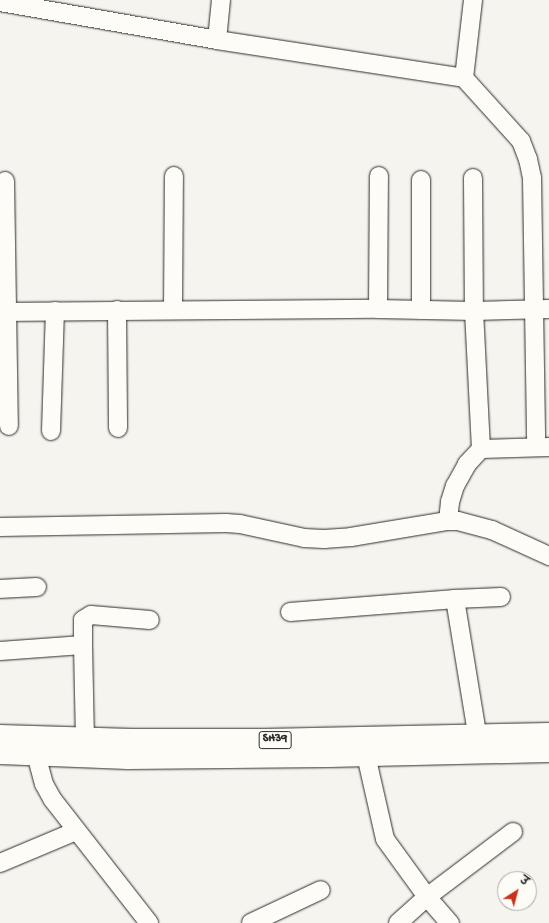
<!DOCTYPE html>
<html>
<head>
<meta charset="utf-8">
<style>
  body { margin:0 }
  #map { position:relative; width:549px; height:923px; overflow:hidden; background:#f5f4ef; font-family:"Gochi Hand","Playpen Sans Deva",sans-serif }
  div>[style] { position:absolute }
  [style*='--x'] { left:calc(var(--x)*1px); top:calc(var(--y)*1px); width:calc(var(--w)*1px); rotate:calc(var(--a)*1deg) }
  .roads { filter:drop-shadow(0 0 1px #2b2b2b) drop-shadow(0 0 1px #2b2b2b) }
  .street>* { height:18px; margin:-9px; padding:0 9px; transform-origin:9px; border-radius:9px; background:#fdfcf7 }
  .primary>* { height:22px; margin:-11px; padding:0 11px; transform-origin:11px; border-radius:11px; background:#fdfcf7 }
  span { translate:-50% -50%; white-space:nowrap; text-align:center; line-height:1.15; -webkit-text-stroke:3px #fdfcf7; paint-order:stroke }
  .shield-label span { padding:1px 3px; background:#fdfcf7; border:1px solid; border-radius:3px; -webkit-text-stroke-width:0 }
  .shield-label { font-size:12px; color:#2b2b2b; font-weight:700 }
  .north { position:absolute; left:497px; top:871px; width:40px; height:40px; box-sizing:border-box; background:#fdfcf7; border:1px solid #a9a8a5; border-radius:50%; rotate:36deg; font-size:11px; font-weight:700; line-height:16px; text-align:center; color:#2b2b2b }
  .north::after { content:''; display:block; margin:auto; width:14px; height:18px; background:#c8321e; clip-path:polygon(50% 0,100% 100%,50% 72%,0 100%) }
</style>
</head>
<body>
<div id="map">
  <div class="roads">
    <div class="street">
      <div style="--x:0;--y:2;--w:220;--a:9.9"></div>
      <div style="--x:217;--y:40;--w:250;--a:8.7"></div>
      <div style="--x:464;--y:78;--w:85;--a:47.9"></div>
      <div style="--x:521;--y:141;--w:19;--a:69"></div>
      <div style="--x:528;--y:159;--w:19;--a:78"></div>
      <div style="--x:532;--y:178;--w:269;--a:89.1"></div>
      <div style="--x:217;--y:40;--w:40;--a:-84.3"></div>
      <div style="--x:464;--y:78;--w:79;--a:-83.4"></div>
      <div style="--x:473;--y:178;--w:133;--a:89.6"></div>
      <div style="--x:474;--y:311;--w:138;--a:87.1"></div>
      <div style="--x:5;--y:181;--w:245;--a:89.1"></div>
      <div style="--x:378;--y:309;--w:133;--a:-89.6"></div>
      <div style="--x:117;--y:310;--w:118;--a:89.5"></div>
      <div style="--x:173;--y:310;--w:134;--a:-89.6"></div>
      <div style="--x:421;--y:310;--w:130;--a:-90"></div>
      <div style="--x:0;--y:312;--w:378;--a:-0.5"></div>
      <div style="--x:378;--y:309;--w:96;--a:1.2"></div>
      <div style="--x:474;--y:311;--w:75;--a:-1.5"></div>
      <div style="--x:51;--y:431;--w:120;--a:-88.1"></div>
      <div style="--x:448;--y:521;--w:19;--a:-84"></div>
      <div style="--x:450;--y:502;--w:17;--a:-73"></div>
      <div style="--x:455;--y:486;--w:25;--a:-61"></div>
      <div style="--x:467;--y:464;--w:21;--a:-47"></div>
      <div style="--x:481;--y:449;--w:68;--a:-1.7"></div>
      <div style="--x:0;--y:527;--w:226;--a:-1"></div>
      <div style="--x:226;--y:523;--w:14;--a:4"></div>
      <div style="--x:240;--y:524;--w:66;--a:12.3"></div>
      <div style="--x:304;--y:538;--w:20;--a:3"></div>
      <div style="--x:324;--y:539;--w:27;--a:-4"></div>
      <div style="--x:351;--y:537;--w:98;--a:-9.4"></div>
      <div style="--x:448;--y:521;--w:10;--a:0"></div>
      <div style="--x:458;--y:521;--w:35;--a:15"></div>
      <div style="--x:492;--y:530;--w:63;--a:24.5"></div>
      <div style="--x:0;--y:589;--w:37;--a:-3"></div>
      <div style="--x:455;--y:599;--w:137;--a:80.7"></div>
      <div style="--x:290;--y:612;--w:166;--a:-4.5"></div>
      <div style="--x:455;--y:599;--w:46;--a:-2.5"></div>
      <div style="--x:83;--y:645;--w:93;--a:88.8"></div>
      <div style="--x:0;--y:651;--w:83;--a:-4.1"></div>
      <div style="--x:83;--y:645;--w:25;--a:-90"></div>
      <div style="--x:83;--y:620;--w:9;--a:-32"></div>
      <div style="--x:91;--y:615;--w:59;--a:4.8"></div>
      <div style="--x:363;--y:742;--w:99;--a:77.2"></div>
      <div style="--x:385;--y:839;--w:72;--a:54.1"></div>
      <div style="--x:427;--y:897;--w:35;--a:49"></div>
      <div style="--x:33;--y:743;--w:42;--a:75"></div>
      <div style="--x:44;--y:784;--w:18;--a:61"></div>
      <div style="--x:53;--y:800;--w:156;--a:52"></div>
      <div style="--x:0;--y:863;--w:82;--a:-22.8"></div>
      <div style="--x:251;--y:923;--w:77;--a:-25.2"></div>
      <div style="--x:398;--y:923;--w:39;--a:-42"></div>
      <div style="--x:427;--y:897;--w:108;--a:-37.1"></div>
    </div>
    <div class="primary">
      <div style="--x:0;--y:736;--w:132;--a:1.7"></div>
      <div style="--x:132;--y:740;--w:133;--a:0"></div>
      <div style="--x:265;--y:740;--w:284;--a:-1.2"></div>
      <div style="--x:0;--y:753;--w:128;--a:2.2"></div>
      <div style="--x:128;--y:758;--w:201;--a:-0.6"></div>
      <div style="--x:329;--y:756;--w:220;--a:-1.3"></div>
    </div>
  </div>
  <div class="shield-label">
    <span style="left:275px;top:740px">SH39</span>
  </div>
  <div class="north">उ</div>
</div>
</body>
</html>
